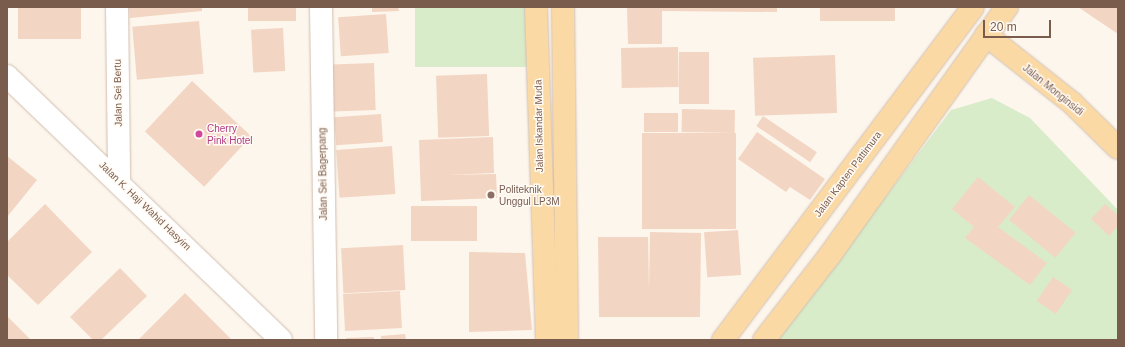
<!DOCTYPE html>
<html>
<head>
<meta charset="utf-8">
<style>
  body { margin:0 }
  #map { position:relative; width:1125px; height:347px; overflow:hidden; background:#fdf6ec; font-family:Helvetica,sans-serif }
  div>[style] { position:absolute }
  [style*='--x'] { left:calc(var(--x)*1px); top:calc(var(--y)*1px); width:calc(var(--w)*1px); rotate:calc(var(--a)*1deg) }
  .green>* { inset:0; background:#d8ecc9; transform-origin:0 0 }
  .building>* { inset:0; background:#f3d5c3; transform-origin:0 0 }
  .roads { filter:drop-shadow(0 0 1px #d1beb0) drop-shadow(0 0 1px #d1beb0) }
  .minor>* { height:22px; margin:-11px; padding:0 11px; transform-origin:11px; border-radius:11px; background:#fff }
  .major>* { height:22px; margin:-11px; padding:0 11px; transform-origin:11px; border-radius:11px; background:#fbd9a5 }
  .dots>* { width:11px; height:11px; translate:-50% -50%; box-sizing:border-box; border:2px solid #fffaf3; border-radius:50% }
  span { translate:-50% -50%; white-space:nowrap; text-align:center; line-height:1.15; -webkit-text-stroke:3px #fffaf3; paint-order:stroke }
  .street-label { font-size:10px; color:#7a5c4d }
  .hotel-label { font-size:10px; color:#b23c85 }
  .left { translate:0 -50%; text-align:left }
  .education-label { font-size:10px; color:#785e54 }
  .frame { position:absolute; inset:0; border:8px solid #7a5c4d; pointer-events:none }
  .scale { position:absolute; left:983px; top:20px; width:68px; height:18px; box-sizing:border-box; border:2px solid #7a5c4d; border-top:0; padding-left:5px; font-size:12px; line-height:14px; white-space:nowrap; color:#7a5c4d; -webkit-text-stroke:3px #fffaf3; paint-order:stroke }
</style>
</head>
<body>
<div id="map">
  <div class="green">
    <div style="left:415px;top:7px;width:115px;height:60px"></div>
    <div style="clip-path:polygon(992px 98px,1030px 118px,1118px 210px,1118px 340px,778px 340px,951px 110px)"></div>
  </div>
  <div class="building">
    <div style="left:18px;top:7px;width:63px;height:32px"></div>
    <div style="clip-path:polygon(129px 7px,202px 7px,202px 11px,130px 18px)"></div>
    <div style="left:248px;top:7px;width:48px;height:14px"></div>
    <div style="clip-path:polygon(372px 7px,398px 7px,399px 11px,372px 12px)"></div>
    <div style="clip-path:polygon(627px 7px,777px 7px,777px 12px,662px 11px,662px 44px,628px 44px)"></div>
    <div style="left:820px;top:7px;width:75px;height:14px"></div>
    <div style="clip-path:polygon(1078px 7px,1118px 7px,1118px 34px)"></div>
    <div style="left:386px;top:14px;width:39px;height:48px;rotate:86deg"></div>
    <div style="left:199px;top:21px;width:53px;height:67px;rotate:85deg"></div>
    <div style="left:283px;top:28px;width:43px;height:32px;rotate:87deg"></div>
    <div style="left:678px;top:47px;width:40px;height:57px;rotate:89deg"></div>
    <div style="left:679px;top:52px;width:30px;height:52px"></div>
    <div style="left:835px;top:55px;width:58px;height:82px;rotate:88deg"></div>
    <div style="left:374px;top:63px;width:47px;height:42px;rotate:88deg"></div>
    <div style="left:487px;top:74px;width:62px;height:51px;rotate:88deg"></div>
    <div style="left:192px;top:81px;width:81px;height:69px;rotate:43deg"></div>
    <div style="left:682px;top:109px;width:53px;height:23px;rotate:1deg"></div>
    <div style="left:644px;top:113px;width:34px;height:19px"></div>
    <div style="left:381px;top:114px;width:28px;height:47px;rotate:86deg"></div>
    <div style="left:763px;top:116px;width:65px;height:12px;rotate:34deg"></div>
    <div style="clip-path:polygon(757px 132px,825px 179px,810px 200px,790px 187px,786px 192px,738px 159px)"></div>
    <div style="left:736px;top:133px;width:96px;height:94px;rotate:90deg"></div>
    <div style="clip-path:polygon(493px 137px,494px 173px,447px 175px,496px 174px,497px 198px,421px 201px,419px 140px)"></div>
    <div style="left:392px;top:146px;width:48px;height:56px;rotate:86deg"></div>
    <div style="clip-path:polygon(7px 156px,37px 180px,7px 217px)"></div>
    <div style="clip-path:polygon(978px 177px,1015px 207px,998px 227px,1047px 263px,1030px 285px,965px 238px,974px 227px,952px 209px)"></div>
    <div style="left:1029px;top:195px;width:60px;height:32px;rotate:39deg"></div>
    <div style="clip-path:polygon(45px 204px,92px 252px,38px 305px,7px 275px,7px 242px)"></div>
    <div style="clip-path:polygon(1105px 204px,1118px 215px,1118px 226px,1109px 236px,1091px 219px)"></div>
    <div style="left:477px;top:206px;width:35px;height:66px;rotate:90deg"></div>
    <div style="left:738px;top:230px;width:45px;height:34px;rotate:86deg"></div>
    <div style="clip-path:polygon(650px 232px,701px 233px,700px 317px,599px 317px,598px 237px,648px 237px,649px 291px)"></div>
    <div style="left:403px;top:245px;width:45px;height:62px;rotate:87deg"></div>
    <div style="clip-path:polygon(469px 252px,525px 253px,532px 330px,469px 332px)"></div>
    <div style="clip-path:polygon(120px 268px,147px 296px,101px 340px,93px 340px,70px 317px)"></div>
    <div style="left:1053px;top:277px;width:23px;height:29px;rotate:34deg"></div>
    <div style="left:400px;top:291px;width:37px;height:57px;rotate:87deg"></div>
    <div style="clip-path:polygon(185px 293px,232px 340px,138px 340px)"></div>
    <div style="clip-path:polygon(7px 316px,31px 340px,7px 340px)"></div>
    <div style="clip-path:polygon(405px 334px,406px 340px,381px 340px,381px 336px)"></div>
    <div style="clip-path:polygon(374px 337px,374px 340px,346px 340px,346px 338px)"></div>
  </div>
  <div class="roads">
    <div class="minor">
      <div style="--x:117;--y:7;--w:172;--a:89.3"></div>
      <div style="--x:321;--y:7;--w:333;--a:89.1"></div>
      <div style="--x:7;--y:76;--w:380;--a:43.9"></div>
    </div>
    <div class="major">
      <div style="--x:536;--y:7;--w:333;--a:88.1"></div>
      <div style="--x:563;--y:7;--w:333;--a:89.3"></div>
      <div style="--x:986;--y:35;--w:110;--a:38.3"></div>
      <div style="--x:1072;--y:103;--w:64;--a:44.4"></div>
      <div style="--x:723;--y:340;--w:416;--a:-53.1"></div>
      <div style="--x:764;--y:340;--w:108;--a:-52.2"></div>
      <div style="--x:830;--y:255;--w:305;--a:-54.5"></div>
    </div>
  </div>
  <div class="dots">
    <div style="left:199px;top:134px;background:#d1479c"></div>
    <div style="left:491px;top:195px;background:#8d6e63"></div>
  </div>
  <div class="street-label">
    <span style="left:1053px;top:90px;rotate:39deg">Jalan Monginsidi</span>
    <span style="left:118px;top:93px;rotate:-91deg">Jalan Sei Bertu</span>
    <span style="left:539px;top:126px;rotate:-91deg">Jalan Iskandar Muda</span>
    <span style="left:323px;top:174px;rotate:-91deg">Jalan Sei Bagerpang</span>
    <span style="left:848px;top:174px;rotate:-53deg">Jalan Kapten Pattimura</span>
    <span style="left:145px;top:206px;rotate:44deg">Jalan K. Haji Wahid Hasyim</span>
  </div>
  <div class="hotel-label">
    <span class="left" style="left:207px;top:134px">Cherry<br>Pink Hotel</span>
  </div>
  <div class="education-label">
    <span class="left" style="left:499px;top:195px">Politeknik<br>Unggul LP3M</span>
  </div>
  <div class="frame"></div>
  <div class="scale">20 m</div>
</div>
</body>
</html>
